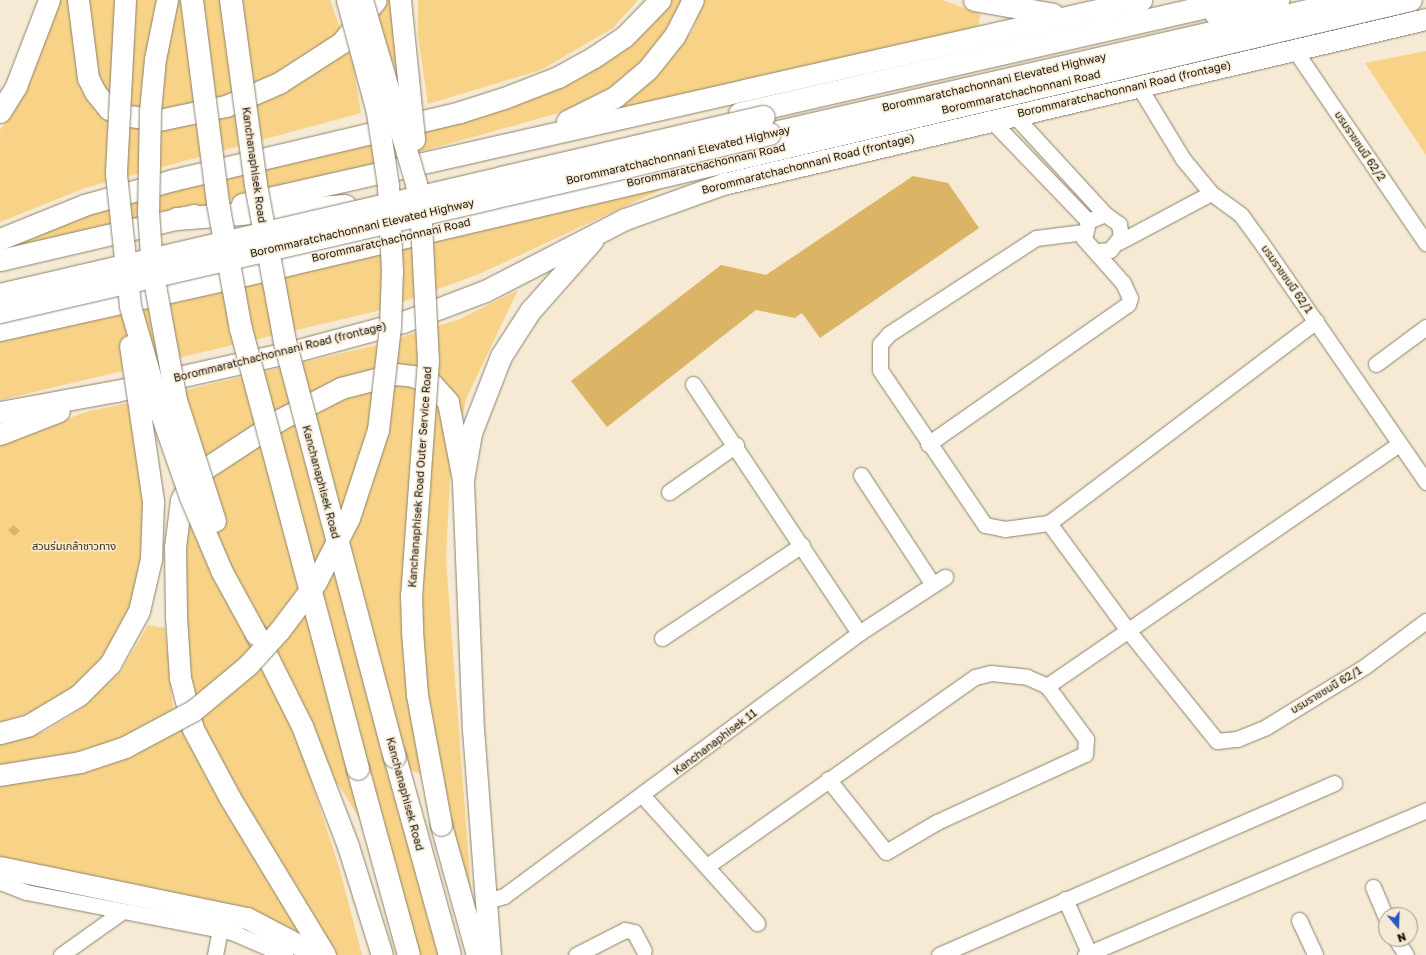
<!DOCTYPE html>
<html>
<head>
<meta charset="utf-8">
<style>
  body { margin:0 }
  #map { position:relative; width:1426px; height:955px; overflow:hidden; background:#f6ead4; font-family:"Golos Text","Noto Sans Thai",sans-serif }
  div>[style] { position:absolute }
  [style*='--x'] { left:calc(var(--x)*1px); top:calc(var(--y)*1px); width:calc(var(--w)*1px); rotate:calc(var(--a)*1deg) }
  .green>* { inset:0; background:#f7d287 }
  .building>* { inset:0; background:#dbb465 }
  .roads { filter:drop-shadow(0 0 1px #8b816c) drop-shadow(0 0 1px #8b816c) }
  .street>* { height:15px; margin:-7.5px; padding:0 7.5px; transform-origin:7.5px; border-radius:7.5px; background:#fff }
  .secondary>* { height:21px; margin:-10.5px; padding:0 10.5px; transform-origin:10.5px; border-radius:10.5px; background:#fff }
  .primary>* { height:22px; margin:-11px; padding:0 11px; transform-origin:11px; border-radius:11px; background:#fff }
  .highway>* { height:22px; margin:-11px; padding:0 11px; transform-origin:11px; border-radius:11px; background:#fff }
  .bridges { filter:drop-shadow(0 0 1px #8b816c) drop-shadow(0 0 1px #8b816c) }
  .secondary-bridge>* { height:21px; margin:-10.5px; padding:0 10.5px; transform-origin:10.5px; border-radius:10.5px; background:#fff }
  .primary-bridge>* { height:22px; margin:-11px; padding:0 11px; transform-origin:11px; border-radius:11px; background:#fff }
  .highway-bridge>* { height:22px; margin:-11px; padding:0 11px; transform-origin:11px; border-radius:11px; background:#fff }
  span { translate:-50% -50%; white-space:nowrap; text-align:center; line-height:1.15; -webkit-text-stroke:3px #f6ead4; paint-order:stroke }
  .street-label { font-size:11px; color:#19150d }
  .park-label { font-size:11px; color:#3d2d09 }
  .north { position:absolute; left:1378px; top:907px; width:40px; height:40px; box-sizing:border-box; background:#f6ead4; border:1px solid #9e9584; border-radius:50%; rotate:161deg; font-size:11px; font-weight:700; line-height:16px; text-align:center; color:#19150d }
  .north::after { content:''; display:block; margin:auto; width:14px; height:18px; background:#2a56c4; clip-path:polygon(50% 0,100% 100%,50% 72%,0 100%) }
</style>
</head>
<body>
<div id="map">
  <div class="green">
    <div style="clip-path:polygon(60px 0,330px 0,353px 63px,361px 113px,85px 188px,0 222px,0 130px,16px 108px)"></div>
    <div style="clip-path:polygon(369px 0,398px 0,399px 79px)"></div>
    <div style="clip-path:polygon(418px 0,638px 0,613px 28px,541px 70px,428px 104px,418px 36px)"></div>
    <div style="clip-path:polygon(671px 0,686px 0,653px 57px,609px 93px,562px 112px,352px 171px,14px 250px,12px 243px,86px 211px,425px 132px,569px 84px,642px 33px)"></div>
    <div style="clip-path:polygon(703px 0,942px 0,980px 14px,979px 24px,959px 36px,609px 112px,663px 69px,692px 31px)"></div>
    <div style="clip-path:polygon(1426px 51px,1426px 155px,1365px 63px)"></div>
    <div style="clip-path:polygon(697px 173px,479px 274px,377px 311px,0 400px,0 334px)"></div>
    <div style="clip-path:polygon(518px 290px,466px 399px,450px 478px,446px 560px,472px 903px,441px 782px,385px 760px,438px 955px,418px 955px,367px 767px,348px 776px,361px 821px,338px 784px,312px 783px,339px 867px,362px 955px,334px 955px,232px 789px,188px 698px,183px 522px,165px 395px,373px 346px,460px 319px)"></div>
    <div style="clip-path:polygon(148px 399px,143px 580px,114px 647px,55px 704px,0 723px,0 443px,89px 411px)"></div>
    <div style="clip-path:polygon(148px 625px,165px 628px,173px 707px,205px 775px,299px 932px,265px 919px,0 859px,0 744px,44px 732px,79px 710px,121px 671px)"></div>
  </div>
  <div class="building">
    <div style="clip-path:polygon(913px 176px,948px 183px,979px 228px,820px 338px,802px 313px,795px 318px,756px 310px,607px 427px,571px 381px,721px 265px,766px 275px)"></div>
    <div style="clip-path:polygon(14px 525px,20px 531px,14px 536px,8px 530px)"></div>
  </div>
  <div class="roads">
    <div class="street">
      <div style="--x:1294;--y:49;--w:235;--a:55.8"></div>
      <div style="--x:1138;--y:85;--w:87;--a:58.7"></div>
      <div style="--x:1183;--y:159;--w:44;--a:50.5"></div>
      <div style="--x:1211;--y:193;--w:37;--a:36"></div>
      <div style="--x:1241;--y:215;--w:32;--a:54"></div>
      <div style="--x:1260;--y:241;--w:293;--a:55.4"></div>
      <div style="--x:1013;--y:114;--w:136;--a:47.4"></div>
      <div style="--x:990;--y:119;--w:141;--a:46.1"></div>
      <div style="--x:1084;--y:232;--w:48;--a:172.9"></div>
      <div style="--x:1036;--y:238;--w:176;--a:146.9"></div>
      <div style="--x:889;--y:334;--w:13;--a:132"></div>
      <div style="--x:880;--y:344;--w:26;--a:90"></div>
      <div style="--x:880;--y:370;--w:187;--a:55.9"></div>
      <div style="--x:985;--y:525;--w:20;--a:11"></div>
      <div style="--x:1005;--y:529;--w:44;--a:-7.8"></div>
      <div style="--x:1049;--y:523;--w:335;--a:-37.1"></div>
      <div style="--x:1119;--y:242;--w:104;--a:-28"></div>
      <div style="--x:1376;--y:364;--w:62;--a:-36.5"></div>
      <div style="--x:693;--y:384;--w:299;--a:56.3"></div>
      <div style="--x:928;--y:444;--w:244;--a:-35"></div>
      <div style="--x:1128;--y:304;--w:6;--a:-72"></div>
      <div style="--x:1130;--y:298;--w:17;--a:-115"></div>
      <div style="--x:1123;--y:283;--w:59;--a:-131.6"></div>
      <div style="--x:1084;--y:239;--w:18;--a:-77"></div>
      <div style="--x:1088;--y:221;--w:18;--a:-22"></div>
      <div style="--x:1105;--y:214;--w:17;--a:36"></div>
      <div style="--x:1119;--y:224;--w:12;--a:81"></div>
      <div style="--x:1121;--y:236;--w:18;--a:128"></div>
      <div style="--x:1110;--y:250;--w:12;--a:175"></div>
      <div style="--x:861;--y:475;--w:129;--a:56.7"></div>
      <div style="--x:669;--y:492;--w:82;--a:-35"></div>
      <div style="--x:1049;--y:523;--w:130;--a:53.7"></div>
      <div style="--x:1126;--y:628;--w:145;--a:51.2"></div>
      <div style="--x:1217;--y:741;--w:20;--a:-6"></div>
      <div style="--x:1237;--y:739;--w:31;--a:-22"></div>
      <div style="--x:1266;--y:727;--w:115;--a:-31.5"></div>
      <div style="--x:1364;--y:667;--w:77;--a:-36.6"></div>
      <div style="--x:662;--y:638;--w:168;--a:-33.6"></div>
      <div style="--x:828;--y:779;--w:93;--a:51.5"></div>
      <div style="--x:886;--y:852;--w:59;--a:-30.5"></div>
      <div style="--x:937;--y:822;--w:163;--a:-24.7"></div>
      <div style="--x:1085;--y:754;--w:15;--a:-86"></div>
      <div style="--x:1086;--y:739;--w:66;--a:-126.3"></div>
      <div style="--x:643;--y:796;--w:171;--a:48.1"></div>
      <div style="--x:707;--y:866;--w:328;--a:-35.2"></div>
      <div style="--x:975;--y:677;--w:16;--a:-14"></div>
      <div style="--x:991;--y:673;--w:36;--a:6"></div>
      <div style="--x:1027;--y:677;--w:22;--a:24"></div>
      <div style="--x:1047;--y:686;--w:427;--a:-34.5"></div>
      <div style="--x:0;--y:882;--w:28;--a:21"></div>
      <div style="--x:26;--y:892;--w:210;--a:11"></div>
      <div style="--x:232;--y:932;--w:58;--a:23.5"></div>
      <div style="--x:1373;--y:887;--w:33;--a:67"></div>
      <div style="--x:1065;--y:899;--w:59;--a:66"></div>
      <div style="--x:483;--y:902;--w:22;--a:-16"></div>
      <div style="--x:504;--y:896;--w:442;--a:-36.5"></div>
      <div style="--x:859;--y:633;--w:103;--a:-33.1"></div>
      <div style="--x:1299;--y:920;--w:38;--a:65"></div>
      <div style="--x:1396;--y:939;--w:19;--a:58"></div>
      <div style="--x:61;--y:955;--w:76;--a:-35.4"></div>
      <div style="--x:215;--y:955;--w:25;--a:-79"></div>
      <div style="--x:576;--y:955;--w:55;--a:-27"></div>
      <div style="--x:625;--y:930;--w:9;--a:13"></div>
      <div style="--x:634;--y:932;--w:21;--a:62"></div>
      <div style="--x:939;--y:955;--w:431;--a:-23.5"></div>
      <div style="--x:1085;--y:955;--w:371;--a:-23"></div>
    </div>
    <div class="secondary">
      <div style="--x:78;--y:0;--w:79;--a:82.7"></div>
      <div style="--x:88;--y:78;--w:16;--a:63"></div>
      <div style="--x:95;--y:92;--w:22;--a:51"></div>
      <div style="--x:109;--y:109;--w:13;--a:27"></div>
      <div style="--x:121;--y:115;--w:38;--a:7"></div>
      <div style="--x:159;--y:120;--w:68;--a:-11.8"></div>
      <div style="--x:226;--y:106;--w:58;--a:-23.5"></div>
      <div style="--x:279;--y:83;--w:74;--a:-32.8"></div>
      <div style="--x:341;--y:43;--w:55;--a:-50.9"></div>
      <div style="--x:974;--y:0;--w:80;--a:10"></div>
      <div style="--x:0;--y:112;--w:31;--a:-58"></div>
      <div style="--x:16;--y:86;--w:92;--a:-69"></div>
      <div style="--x:567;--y:121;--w:54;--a:-26.6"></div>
      <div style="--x:615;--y:97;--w:43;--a:-40.3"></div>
      <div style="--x:648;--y:69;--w:43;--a:-51.5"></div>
      <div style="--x:675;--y:35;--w:39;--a:-63"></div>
      <div style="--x:242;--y:204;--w:922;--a:-12.78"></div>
      <div style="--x:0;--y:239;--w:91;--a:-22"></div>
      <div style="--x:84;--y:205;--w:92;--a:-15.7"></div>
      <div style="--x:173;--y:180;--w:295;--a:-13.3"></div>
      <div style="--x:460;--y:112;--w:46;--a:-17.7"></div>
      <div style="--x:504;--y:98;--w:58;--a:-21.3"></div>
      <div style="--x:558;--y:77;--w:41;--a:-29.1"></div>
      <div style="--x:594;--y:57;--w:36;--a:-34"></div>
      <div style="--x:624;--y:37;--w:52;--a:-45.8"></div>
      <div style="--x:0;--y:260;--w:199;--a:-13.1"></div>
      <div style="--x:0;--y:412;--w:118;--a:-10.3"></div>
      <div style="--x:116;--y:391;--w:188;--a:-12.6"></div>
      <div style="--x:299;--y:350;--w:108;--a:-15.1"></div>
      <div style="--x:403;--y:322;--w:88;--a:-20.7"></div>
      <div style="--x:485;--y:291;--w:157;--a:-27.2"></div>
      <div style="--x:625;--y:219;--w:104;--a:-19.7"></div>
      <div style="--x:723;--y:184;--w:722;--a:-13.21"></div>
      <div style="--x:0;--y:434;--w:63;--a:-21.3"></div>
      <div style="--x:256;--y:634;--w:103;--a:63.4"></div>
      <div style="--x:302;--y:726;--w:129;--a:69"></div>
      <div style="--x:348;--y:846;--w:114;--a:72.7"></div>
      <div style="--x:441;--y:825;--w:135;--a:74.5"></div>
      <div style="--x:0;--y:867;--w:252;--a:11.7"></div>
      <div style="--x:247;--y:918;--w:80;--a:27.5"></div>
      <div style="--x:325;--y:955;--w:184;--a:-121.2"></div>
      <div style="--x:230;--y:798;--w:78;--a:-118.2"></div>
      <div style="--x:193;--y:729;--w:53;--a:-104.3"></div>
      <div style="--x:180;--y:678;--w:62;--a:-93.7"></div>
      <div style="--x:176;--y:616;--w:69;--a:-90.8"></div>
      <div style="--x:175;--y:547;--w:47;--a:-82.7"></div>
      <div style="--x:181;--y:500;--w:19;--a:-62"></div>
      <div style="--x:190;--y:483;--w:22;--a:-43"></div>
      <div style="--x:206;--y:468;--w:90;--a:-33.2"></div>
      <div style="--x:281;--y:419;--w:68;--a:-27.3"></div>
      <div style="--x:341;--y:388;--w:56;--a:-14.5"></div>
      <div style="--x:395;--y:374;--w:18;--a:6"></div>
      <div style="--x:413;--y:376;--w:21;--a:23"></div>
      <div style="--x:432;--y:384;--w:24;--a:48"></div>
      <div style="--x:448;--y:402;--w:79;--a:79.1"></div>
      <div style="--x:490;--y:955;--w:225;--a:-94.3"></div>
      <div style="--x:473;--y:731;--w:251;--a:-92.3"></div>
      <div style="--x:463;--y:480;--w:48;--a:-80.3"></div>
      <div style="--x:471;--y:433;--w:83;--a:-68.7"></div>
      <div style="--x:501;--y:356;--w:54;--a:-57.2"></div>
      <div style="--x:530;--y:311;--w:94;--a:-48.5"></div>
    </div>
    <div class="primary">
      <div style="--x:1216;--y:14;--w:64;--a:-12.7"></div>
      <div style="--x:770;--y:134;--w:601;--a:-12.88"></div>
      <div style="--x:0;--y:330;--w:243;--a:-12.6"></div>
    </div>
    <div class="highway">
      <div style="--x:740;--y:114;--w:510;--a:-12.92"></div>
      <div style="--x:177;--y:219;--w:169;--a:-4.4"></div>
      <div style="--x:237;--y:277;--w:1206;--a:-13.28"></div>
      <div style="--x:395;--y:757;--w:205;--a:74.5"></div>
      <div style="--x:358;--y:769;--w:193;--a:74.7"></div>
    </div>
  </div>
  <div class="bridges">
    <div class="secondary-bridge">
      <div style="--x:125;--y:0;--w:174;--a:93"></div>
      <div style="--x:116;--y:174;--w:133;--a:83.9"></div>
      <div style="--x:130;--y:306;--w:112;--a:74"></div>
      <div style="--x:161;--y:414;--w:88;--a:70.7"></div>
      <div style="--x:190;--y:497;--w:82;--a:66.9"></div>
      <div style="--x:222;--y:572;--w:71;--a:61.3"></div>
      <div style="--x:167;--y:0;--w:60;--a:101.5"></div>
      <div style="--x:155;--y:59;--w:52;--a:95.5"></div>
      <div style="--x:150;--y:111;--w:100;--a:91.1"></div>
      <div style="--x:148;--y:211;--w:58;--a:86.1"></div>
      <div style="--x:152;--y:269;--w:133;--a:79.6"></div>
      <div style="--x:176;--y:400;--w:127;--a:72.1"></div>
      <div style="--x:362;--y:0;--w:191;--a:73.6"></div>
      <div style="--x:416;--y:183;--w:40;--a:82.9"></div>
      <div style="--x:421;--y:223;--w:137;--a:87.1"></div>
      <div style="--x:428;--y:360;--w:237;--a:94.1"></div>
      <div style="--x:411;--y:596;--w:35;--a:88"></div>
      <div style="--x:412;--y:631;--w:64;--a:85.5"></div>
      <div style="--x:417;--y:695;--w:132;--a:79.5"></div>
      <div style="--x:400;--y:0;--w:140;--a:84.2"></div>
      <div style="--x:0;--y:733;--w:30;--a:-15"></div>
      <div style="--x:29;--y:725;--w:58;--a:-31"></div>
      <div style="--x:79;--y:695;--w:44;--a:-45"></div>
      <div style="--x:110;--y:664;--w:60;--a:-61.3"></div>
      <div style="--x:139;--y:611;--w:53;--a:-77"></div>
      <div style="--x:151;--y:559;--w:58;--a:-88"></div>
      <div style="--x:153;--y:501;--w:157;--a:-98.4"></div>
      <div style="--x:0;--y:775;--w:81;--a:-9.2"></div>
      <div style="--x:80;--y:762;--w:47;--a:-18.4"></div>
      <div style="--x:125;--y:747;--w:78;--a:-28.2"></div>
      <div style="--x:194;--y:710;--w:70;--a:-39.8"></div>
      <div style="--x:248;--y:665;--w:46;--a:-47.6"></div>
      <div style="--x:279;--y:631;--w:61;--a:-52.9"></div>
      <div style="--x:316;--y:582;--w:72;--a:-62.7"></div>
      <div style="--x:349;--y:518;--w:93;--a:-71.8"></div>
      <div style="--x:378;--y:430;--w:104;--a:-83.4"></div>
      <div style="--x:390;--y:327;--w:56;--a:-88"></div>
      <div style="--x:392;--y:271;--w:86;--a:-92.7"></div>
      <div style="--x:388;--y:185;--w:74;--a:-98.6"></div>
      <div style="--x:377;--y:112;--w:116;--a:-105"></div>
    </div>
    <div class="primary-bridge">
      <div style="--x:0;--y:295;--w:784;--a:-13.12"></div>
      <div style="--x:0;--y:312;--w:790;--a:-13.02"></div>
    </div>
    <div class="highway-bridge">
      <div style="--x:192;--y:0;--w:205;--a:82.7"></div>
      <div style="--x:218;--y:203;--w:128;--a:79.7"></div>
      <div style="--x:241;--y:329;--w:455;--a:75.1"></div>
      <div style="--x:231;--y:0;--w:187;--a:82.3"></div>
      <div style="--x:256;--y:185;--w:160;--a:79.5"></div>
      <div style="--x:285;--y:342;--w:429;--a:75.2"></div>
    </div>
  </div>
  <div class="street-label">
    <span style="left:994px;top:82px;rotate:-13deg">Borommaratchachonnani Elevated Highway</span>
    <span style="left:1124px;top:89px;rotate:-13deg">Borommaratchachonnani Road (frontage)</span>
    <span style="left:1021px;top:92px;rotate:-13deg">Borommaratchachonnani Road</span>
    <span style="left:1360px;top:146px;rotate:56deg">บรมราชชนนี 62/2</span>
    <span style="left:678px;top:155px;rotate:-13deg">Borommaratchachonnani Elevated Highway</span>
    <span style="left:808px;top:164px;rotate:-14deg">Borommaratchachonnani Road (frontage)</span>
    <span style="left:254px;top:165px;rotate:82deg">Kanchanaphisek Road</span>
    <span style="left:706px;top:165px;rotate:-13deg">Borommaratchachonnani Road</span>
    <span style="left:362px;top:228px;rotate:-13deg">Borommaratchachonnani Elevated Highway</span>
    <span style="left:391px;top:240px;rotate:-13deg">Borommaratchachonnani Road</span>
    <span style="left:1287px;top:279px;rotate:55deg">บรมราชชนนี 62/1</span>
    <span style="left:280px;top:352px;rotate:-14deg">Borommaratchachonnani Road (frontage)</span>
    <span style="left:420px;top:477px;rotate:-86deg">Kanchanaphisek Road Outer Service Road</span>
    <span style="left:321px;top:482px;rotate:75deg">Kanchanaphisek Road</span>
    <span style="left:1326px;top:690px;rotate:-31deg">บรมราชชนนี 62/1</span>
    <span style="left:715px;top:742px;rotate:-37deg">Kanchanaphisek 11</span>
    <span style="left:405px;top:794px;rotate:75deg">Kanchanaphisek Road</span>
  </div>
  <div class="park-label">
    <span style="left:74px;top:546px">สวนร่มเกล้าชาวทาง</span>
  </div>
  <div class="north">N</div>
</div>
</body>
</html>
